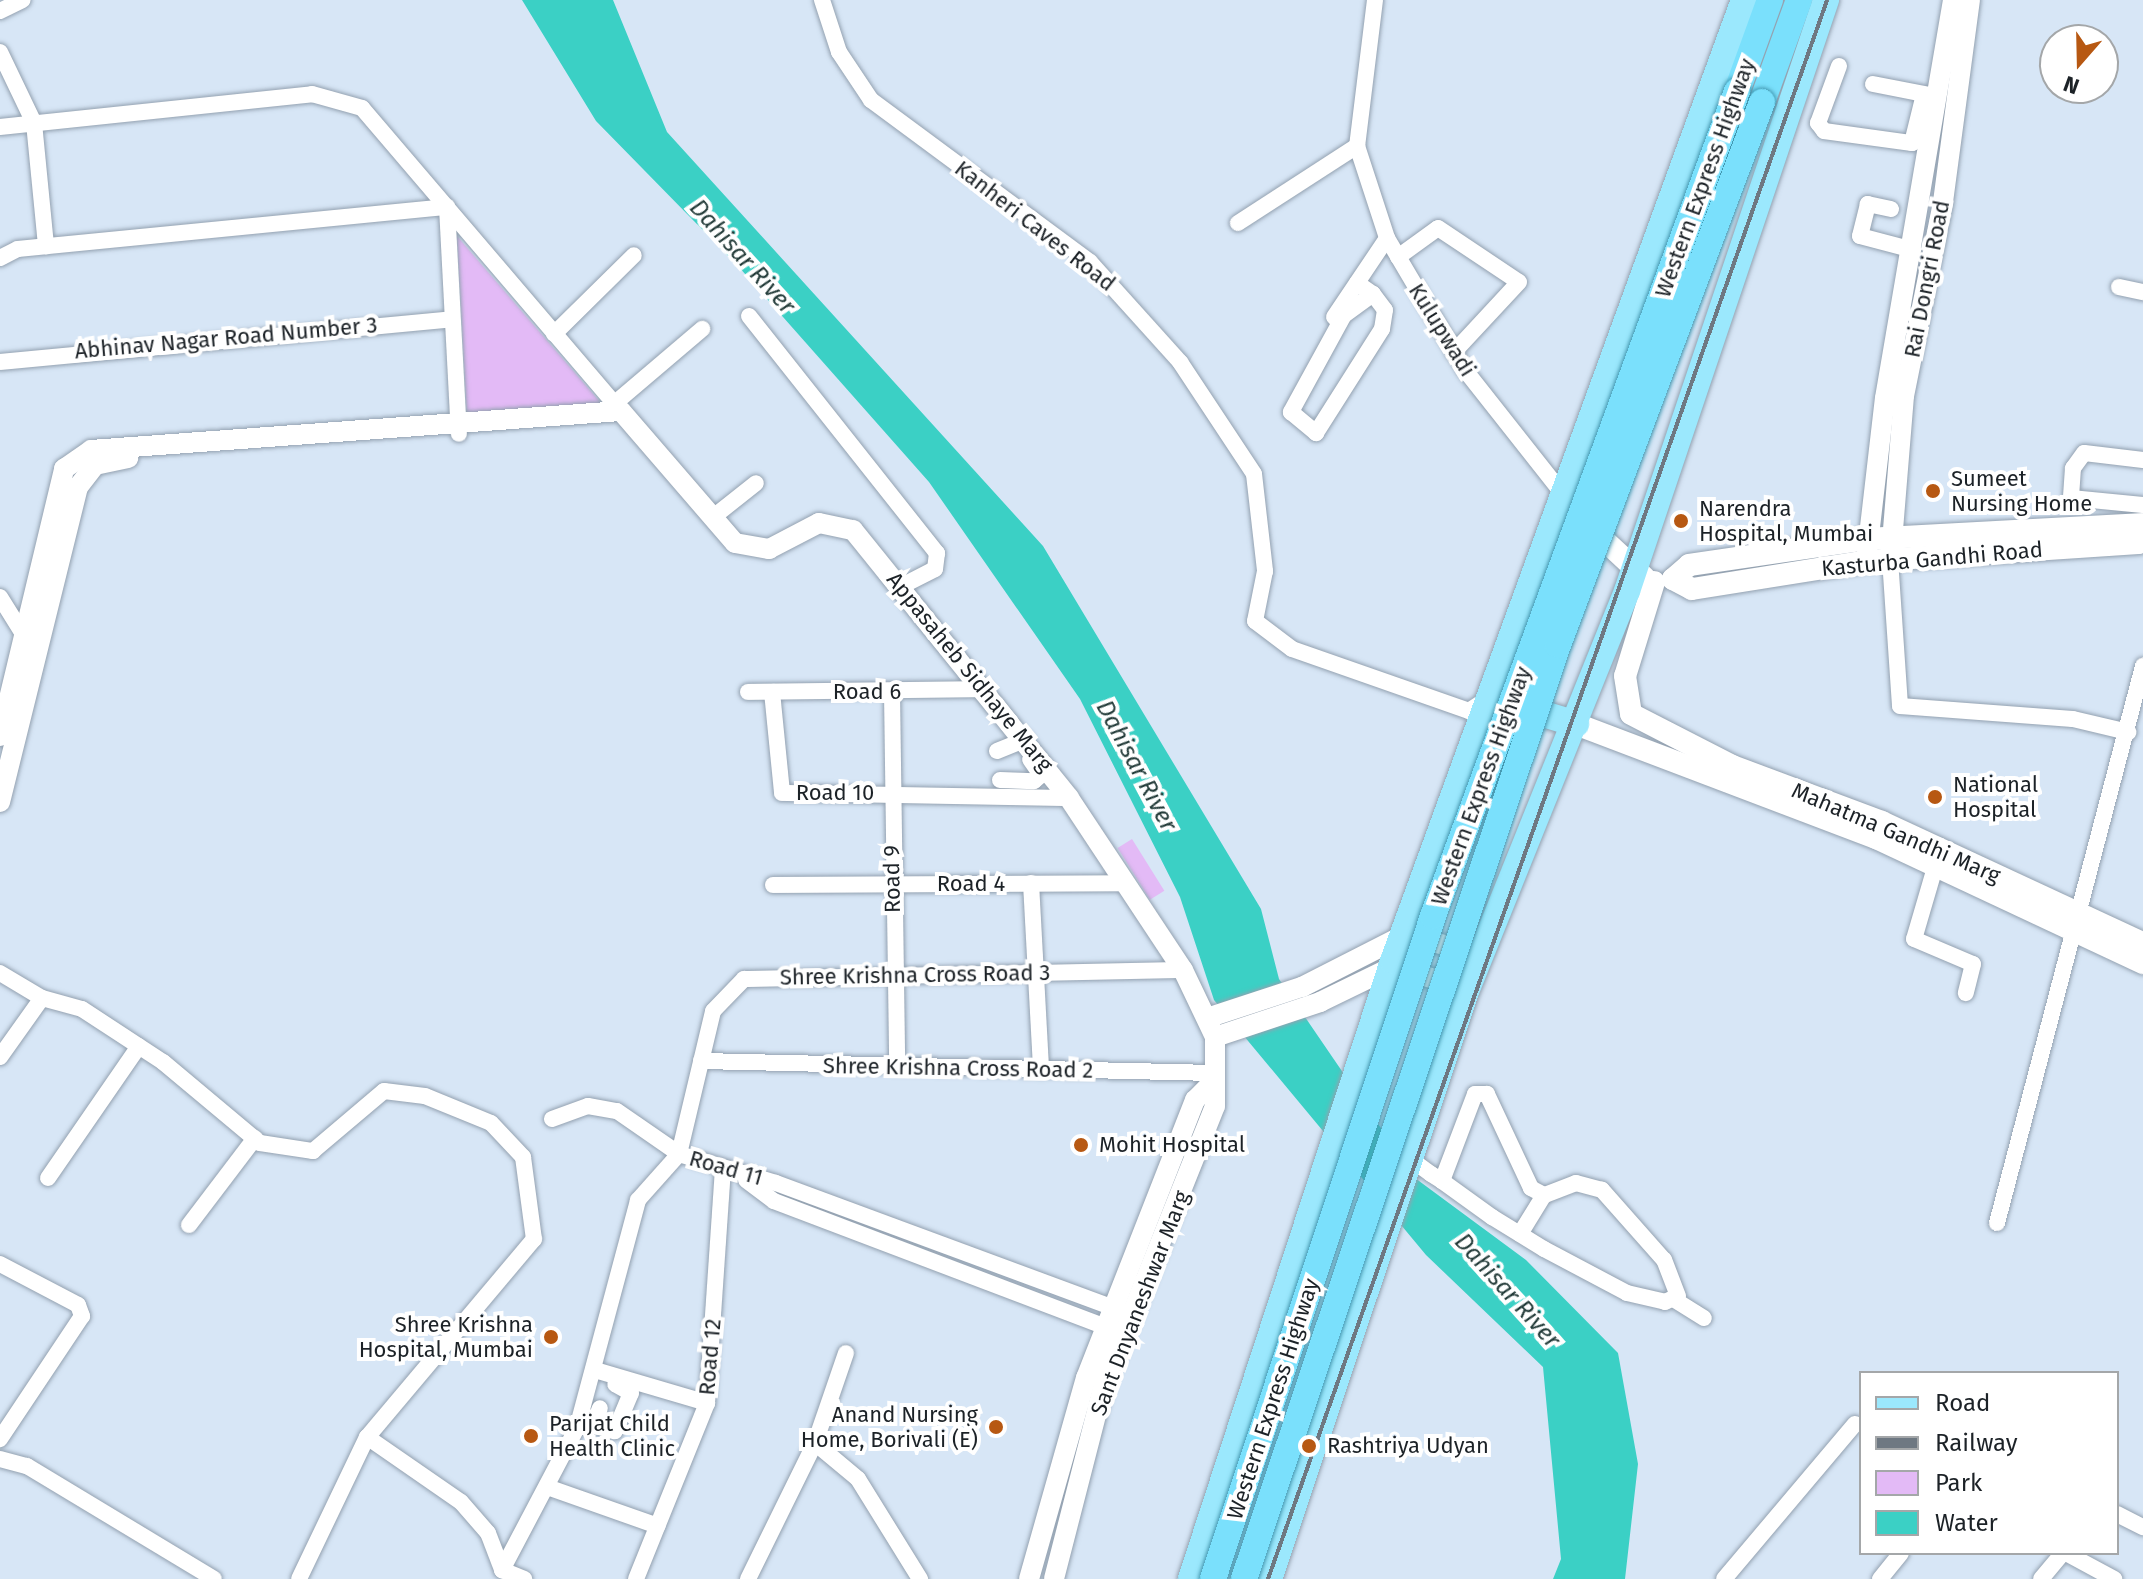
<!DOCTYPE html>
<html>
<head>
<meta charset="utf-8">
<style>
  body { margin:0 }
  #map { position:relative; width:2143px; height:1579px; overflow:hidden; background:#d7e6f6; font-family:"Fira Sans",sans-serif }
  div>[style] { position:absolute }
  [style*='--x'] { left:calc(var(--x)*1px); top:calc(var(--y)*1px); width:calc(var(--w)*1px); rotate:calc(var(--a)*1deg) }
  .green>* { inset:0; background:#e3baf6; transform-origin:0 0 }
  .water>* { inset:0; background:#3bd0c5 }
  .roads { filter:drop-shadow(0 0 2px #93a1b0) drop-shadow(0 0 2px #93a1b0) }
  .minor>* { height:16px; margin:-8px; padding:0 8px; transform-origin:8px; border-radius:8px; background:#fff }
  .tertiary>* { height:20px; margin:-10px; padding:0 10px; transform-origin:10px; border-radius:10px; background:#fff }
  .secondary>* { height:22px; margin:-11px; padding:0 11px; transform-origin:11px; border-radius:11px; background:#fff }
  .primary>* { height:26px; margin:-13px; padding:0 13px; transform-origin:13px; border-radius:13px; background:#9be8fd }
  .trunk>* { height:26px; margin:-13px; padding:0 13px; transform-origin:13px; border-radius:13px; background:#7ae0fc }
  .rail>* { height:4px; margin:-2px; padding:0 2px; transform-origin:2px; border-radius:2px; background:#6e7882 }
  .bridges { filter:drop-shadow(0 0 2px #4398b1) drop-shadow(0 0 2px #4398b1) }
  .trunk-bridge>* { height:26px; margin:-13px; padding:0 13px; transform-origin:13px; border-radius:13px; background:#7ae0fc }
  .dots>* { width:22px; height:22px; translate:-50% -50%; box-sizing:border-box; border:4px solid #fff; border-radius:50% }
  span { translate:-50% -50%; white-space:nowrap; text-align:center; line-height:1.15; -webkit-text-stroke:8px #fff; paint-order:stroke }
  .street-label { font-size:22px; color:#1c2227 }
  .poi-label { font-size:22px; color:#1c2227 }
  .left { translate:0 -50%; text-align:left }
  .right { translate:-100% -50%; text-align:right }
  .water-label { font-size:24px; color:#233b39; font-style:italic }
  .legend { position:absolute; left:1859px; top:1371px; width:260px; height:184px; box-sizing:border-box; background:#fff; border:2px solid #a4a7a9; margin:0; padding:10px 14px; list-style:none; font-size:24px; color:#1c2227 }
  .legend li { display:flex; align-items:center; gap:16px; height:40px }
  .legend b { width:40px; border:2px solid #a4a7a9 }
  .north { position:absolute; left:2039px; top:24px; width:80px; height:80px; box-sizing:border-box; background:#fff; border:2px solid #a4a7a9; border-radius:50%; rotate:200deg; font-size:22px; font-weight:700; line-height:32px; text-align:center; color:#1c2227 }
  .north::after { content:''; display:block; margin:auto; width:28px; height:36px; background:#b75812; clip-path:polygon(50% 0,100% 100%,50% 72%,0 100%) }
</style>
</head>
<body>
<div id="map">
  <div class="green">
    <div style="clip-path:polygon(457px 236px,601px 403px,467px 415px)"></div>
    <div style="left:1132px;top:839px;width:61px;height:17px;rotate:58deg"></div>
  </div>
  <div class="water">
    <div style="clip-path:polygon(522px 0,613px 0,667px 132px,1043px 546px,1261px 909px,1279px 979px,1415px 1178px,1526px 1260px,1618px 1353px,1638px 1464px,1625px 1579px,1553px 1579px,1561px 1559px,1543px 1367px,1426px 1255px,1214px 1000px,1180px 897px,1080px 699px,929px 482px,738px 266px,596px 121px)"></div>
  </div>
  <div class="roads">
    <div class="minor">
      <div style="--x:822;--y:0;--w:55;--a:71.9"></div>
      <div style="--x:839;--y:52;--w:58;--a:56.3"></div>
      <div style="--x:871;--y:100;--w:272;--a:36.5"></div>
      <div style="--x:1090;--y:262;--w:135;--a:48"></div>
      <div style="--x:1180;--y:362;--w:134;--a:56.5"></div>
      <div style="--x:1254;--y:474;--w:98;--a:83.5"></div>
      <div style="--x:1265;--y:571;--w:51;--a:101.3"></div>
      <div style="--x:1255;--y:621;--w:46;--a:37.1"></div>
      <div style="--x:1292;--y:649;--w:188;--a:19.3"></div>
      <div style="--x:1469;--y:711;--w:23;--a:-34"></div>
      <div style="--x:1375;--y:0;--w:147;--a:97"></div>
      <div style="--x:1357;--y:146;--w:97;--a:71.9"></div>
      <div style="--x:1387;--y:238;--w:153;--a:59.4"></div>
      <div style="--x:1465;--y:370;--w:157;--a:51.7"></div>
      <div style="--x:0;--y:11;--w:25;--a:-26"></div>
      <div style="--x:0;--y:52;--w:79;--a:64.4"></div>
      <div style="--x:34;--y:123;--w:124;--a:84.4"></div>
      <div style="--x:1839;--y:66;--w:61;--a:110.2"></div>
      <div style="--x:1818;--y:123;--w:10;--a:53"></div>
      <div style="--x:1824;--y:131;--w:89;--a:7.8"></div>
      <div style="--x:1912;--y:143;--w:50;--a:-76.2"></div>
      <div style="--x:1873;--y:84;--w:62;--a:11.1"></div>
      <div style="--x:0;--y:127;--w:314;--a:-6"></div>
      <div style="--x:312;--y:94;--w:52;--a:15.6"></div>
      <div style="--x:362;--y:108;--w:399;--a:49.5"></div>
      <div style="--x:1891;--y:209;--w:24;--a:-168"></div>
      <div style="--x:1868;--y:204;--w:33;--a:104"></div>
      <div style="--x:1860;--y:236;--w:55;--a:14.8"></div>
      <div style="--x:1238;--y:223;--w:142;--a:-32.9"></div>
      <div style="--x:1398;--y:257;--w:49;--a:-35.9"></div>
      <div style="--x:1438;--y:228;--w:97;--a:33.7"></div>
      <div style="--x:1519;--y:282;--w:96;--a:132.9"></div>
      <div style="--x:0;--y:258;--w:20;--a:-27"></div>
      <div style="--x:18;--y:249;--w:431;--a:-5.6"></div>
      <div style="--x:447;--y:207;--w:227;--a:87"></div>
      <div style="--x:1357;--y:283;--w:19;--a:35"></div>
      <div style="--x:1373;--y:294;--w:36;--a:144"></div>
      <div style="--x:1344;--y:315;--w:111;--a:118.7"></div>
      <div style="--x:1291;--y:412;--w:33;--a:40"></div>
      <div style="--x:1316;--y:433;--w:123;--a:-57.6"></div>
      <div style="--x:1382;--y:329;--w:19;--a:-81"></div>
      <div style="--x:1385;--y:310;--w:20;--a:-127"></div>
      <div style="--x:2119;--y:287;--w:25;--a:12"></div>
      <div style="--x:749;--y:316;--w:303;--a:51.6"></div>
      <div style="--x:937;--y:553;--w:16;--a:97"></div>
      <div style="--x:935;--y:569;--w:36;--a:153"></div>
      <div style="--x:1334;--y:317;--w:95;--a:-56.1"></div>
      <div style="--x:554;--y:334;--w:112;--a:-44.6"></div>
      <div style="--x:0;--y:362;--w:454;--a:-5.4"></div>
      <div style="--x:614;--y:404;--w:116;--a:-40.4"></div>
      <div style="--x:2143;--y:460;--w:59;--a:-173.2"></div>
      <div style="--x:2084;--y:453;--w:19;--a:126"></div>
      <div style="--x:2073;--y:468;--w:30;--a:94"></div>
      <div style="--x:2071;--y:498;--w:72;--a:5.6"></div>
      <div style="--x:712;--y:518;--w:56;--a:-38.5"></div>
      <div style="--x:1890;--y:559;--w:147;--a:86.1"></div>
      <div style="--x:1900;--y:706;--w:173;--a:4.3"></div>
      <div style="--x:2073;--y:719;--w:57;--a:13.3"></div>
      <div style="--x:0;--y:597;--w:53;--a:58.1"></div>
      <div style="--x:748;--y:692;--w:237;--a:-0.7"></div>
      <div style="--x:772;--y:692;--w:101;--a:84.3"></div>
      <div style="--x:782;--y:793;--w:287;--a:1"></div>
      <div style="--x:892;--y:692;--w:374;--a:89.2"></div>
      <div style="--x:997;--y:751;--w:31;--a:-22"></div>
      <div style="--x:1000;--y:780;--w:34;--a:2"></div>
      <div style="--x:1034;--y:781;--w:9;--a:-41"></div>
      <div style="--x:1041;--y:775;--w:19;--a:-125"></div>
      <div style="--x:1936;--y:864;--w:78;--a:106.3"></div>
      <div style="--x:1914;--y:939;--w:64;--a:23"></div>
      <div style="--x:1973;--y:964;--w:30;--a:104"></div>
      <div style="--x:1031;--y:883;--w:187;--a:86.9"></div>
      <div style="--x:773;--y:885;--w:348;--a:-0.3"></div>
      <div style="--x:0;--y:973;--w:49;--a:30.8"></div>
      <div style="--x:0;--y:1057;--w:72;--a:-54.6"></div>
      <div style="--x:42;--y:998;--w:41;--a:15.4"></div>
      <div style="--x:82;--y:1009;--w:97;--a:33.2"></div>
      <div style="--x:163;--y:1062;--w:126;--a:39.9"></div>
      <div style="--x:260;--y:1143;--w:54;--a:8.6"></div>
      <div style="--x:313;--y:1151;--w:93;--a:-40.2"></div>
      <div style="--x:384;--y:1091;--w:41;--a:7"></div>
      <div style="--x:425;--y:1096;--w:71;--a:22.2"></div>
      <div style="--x:491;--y:1123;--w:47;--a:46.7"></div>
      <div style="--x:523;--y:1157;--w:83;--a:82.4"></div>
      <div style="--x:534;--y:1239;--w:259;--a:130.1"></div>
      <div style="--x:367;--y:1437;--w:157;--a:115.6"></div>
      <div style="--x:701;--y:1061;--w:514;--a:1.34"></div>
      <div style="--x:552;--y:1119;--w:38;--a:-20"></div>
      <div style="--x:588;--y:1106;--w:29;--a:10"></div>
      <div style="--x:617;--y:1111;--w:75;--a:34.7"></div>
      <div style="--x:679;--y:1154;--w:101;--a:16.6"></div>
      <div style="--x:776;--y:1183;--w:371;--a:20.3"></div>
      <div style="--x:679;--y:1154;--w:147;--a:-76.6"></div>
      <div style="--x:713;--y:1011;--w:45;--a:-45.9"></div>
      <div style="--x:744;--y:979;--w:439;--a:-1.2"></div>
      <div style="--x:1409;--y:1158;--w:27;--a:36"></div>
      <div style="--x:1431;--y:1174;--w:13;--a:32"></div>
      <div style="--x:1442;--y:1181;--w:62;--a:35.8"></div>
      <div style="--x:1492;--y:1217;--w:61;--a:31.6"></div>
      <div style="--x:1544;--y:1249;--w:94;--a:27.9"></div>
      <div style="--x:1627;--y:1293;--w:39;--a:13"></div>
      <div style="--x:1665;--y:1302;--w:14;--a:-25"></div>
      <div style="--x:1678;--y:1296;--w:39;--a:-111"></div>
      <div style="--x:1664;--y:1260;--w:94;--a:-131.5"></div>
      <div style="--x:1602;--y:1190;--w:27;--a:-165"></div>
      <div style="--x:1576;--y:1183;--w:34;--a:159"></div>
      <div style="--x:1544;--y:1195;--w:15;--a:-152"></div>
      <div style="--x:1531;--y:1188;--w:104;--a:-115.1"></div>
      <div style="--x:1487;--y:1094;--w:12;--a:180"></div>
      <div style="--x:1475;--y:1094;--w:93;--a:110.8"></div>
      <div style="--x:48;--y:1178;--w:160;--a:-55.4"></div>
      <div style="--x:746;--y:1180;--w:35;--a:37"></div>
      <div style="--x:774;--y:1201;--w:366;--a:20.8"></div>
      <div style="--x:1997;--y:1223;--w:576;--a:-75.31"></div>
      <div style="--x:189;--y:1225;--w:109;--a:-52.8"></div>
      <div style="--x:1520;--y:1234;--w:46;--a:-58.4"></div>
      <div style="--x:0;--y:1264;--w:88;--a:27.7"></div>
      <div style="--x:78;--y:1305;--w:12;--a:70"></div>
      <div style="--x:82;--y:1316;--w:148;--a:123.7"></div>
      <div style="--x:1675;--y:1300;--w:34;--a:32"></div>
      <div style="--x:595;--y:1370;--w:117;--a:16.4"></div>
      <div style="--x:579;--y:1421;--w:37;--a:16"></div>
      <div style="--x:615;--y:1431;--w:41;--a:-67.2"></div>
      <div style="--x:631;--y:1393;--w:18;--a:-151"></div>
      <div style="--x:593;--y:1426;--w:19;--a:-69"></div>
      <div style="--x:367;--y:1437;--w:114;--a:34.7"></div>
      <div style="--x:461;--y:1502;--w:41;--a:48.9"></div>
      <div style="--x:488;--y:1533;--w:40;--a:69"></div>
      <div style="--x:502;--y:1570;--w:24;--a:22"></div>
      <div style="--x:815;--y:1443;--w:56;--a:39.9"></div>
      <div style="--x:858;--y:1479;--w:118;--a:58.2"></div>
      <div style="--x:0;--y:1459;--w:28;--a:15"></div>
      <div style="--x:27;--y:1466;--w:218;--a:31.1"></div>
      <div style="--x:550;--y:1488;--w:114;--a:19.4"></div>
      <div style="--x:2117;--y:1514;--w:29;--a:27"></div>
      <div style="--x:2066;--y:1553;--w:55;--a:28.4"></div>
      <div style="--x:502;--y:1570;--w:161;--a:-62.2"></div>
      <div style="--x:577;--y:1428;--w:236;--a:-75"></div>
      <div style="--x:638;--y:1200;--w:62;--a:-48.3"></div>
      <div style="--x:636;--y:1579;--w:190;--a:-68"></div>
      <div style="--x:707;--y:1403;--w:233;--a:-86.1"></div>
      <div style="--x:748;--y:1579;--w:152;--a:-63.8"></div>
      <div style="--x:815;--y:1443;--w:95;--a:-71"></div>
      <div style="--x:1724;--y:1579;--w:203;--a:-49.8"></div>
      <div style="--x:1880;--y:1579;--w:33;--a:-51"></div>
      <div style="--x:2041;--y:1579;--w:34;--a:-50"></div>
    </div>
    <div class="tertiary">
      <div style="--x:1867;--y:553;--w:156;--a:-83.4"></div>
      <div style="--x:1885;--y:398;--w:404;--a:-80.3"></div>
      <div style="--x:1891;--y:554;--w:159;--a:-85.3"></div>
      <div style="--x:1904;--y:396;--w:198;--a:-78.6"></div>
      <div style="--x:1943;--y:202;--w:204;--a:-82.4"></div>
      <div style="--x:0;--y:736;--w:275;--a:-76.5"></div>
      <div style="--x:64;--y:469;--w:33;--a:-35"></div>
      <div style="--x:91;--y:450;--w:531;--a:-4.21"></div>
      <div style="--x:621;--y:411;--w:174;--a:49.2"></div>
      <div style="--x:735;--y:543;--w:35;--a:10"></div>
      <div style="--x:769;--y:549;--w:56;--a:-27.5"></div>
      <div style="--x:819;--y:523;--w:35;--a:12"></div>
      <div style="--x:853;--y:530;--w:344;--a:51.1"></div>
      <div style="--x:1069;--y:798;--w:206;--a:56.5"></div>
      <div style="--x:1183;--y:970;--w:74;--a:64.5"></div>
      <div style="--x:1215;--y:1037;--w:69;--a:90"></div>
      <div style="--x:1215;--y:1106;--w:299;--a:111.8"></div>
      <div style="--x:1104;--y:1384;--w:201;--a:104.4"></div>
      <div style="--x:0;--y:802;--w:325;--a:-76.1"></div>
      <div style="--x:78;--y:487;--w:28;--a:-52"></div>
      <div style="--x:95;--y:465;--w:34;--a:-12"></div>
      <div style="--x:1210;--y:1017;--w:97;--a:-18.1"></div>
      <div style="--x:1302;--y:987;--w:114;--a:-27"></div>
      <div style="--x:1404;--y:935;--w:67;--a:13.8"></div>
      <div style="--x:1215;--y:1037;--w:111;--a:-18.4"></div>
      <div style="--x:1320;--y:1002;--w:80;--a:-25.9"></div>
      <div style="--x:1392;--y:967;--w:66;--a:15.7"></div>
      <div style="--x:1029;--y:1579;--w:209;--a:-74.2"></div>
      <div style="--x:1086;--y:1378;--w:299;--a:-68.6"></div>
      <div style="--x:1195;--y:1100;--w:27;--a:-45"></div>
    </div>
    <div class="secondary">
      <div style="--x:1589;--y:526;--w:76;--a:42.9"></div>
      <div style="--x:1673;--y:579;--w:21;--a:-41"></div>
      <div style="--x:1689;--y:565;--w:181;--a:-8.3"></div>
      <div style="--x:1868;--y:539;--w:275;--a:-3.1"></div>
      <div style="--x:1673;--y:579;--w:21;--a:28"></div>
      <div style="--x:1692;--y:589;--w:177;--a:-9.1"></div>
      <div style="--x:1867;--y:561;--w:272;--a:-3.8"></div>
      <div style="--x:2138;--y:543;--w:9;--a:-54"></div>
      <div style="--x:1654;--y:582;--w:98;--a:107.1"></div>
      <div style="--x:1625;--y:676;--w:38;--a:81"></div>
      <div style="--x:1631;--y:714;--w:114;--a:27.2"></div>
      <div style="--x:1732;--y:766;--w:160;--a:20.5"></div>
      <div style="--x:1882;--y:822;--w:288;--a:24.9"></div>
      <div style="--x:1576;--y:724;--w:321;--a:20.8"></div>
      <div style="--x:1876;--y:838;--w:295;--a:25.1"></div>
    </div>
    <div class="primary">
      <div style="--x:1514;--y:705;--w:65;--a:17"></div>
      <div style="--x:1191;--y:1579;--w:650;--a:-71.9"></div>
      <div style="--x:1393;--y:961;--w:1023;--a:-69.94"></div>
      <div style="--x:1269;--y:1579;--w:622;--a:-71.45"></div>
      <div style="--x:1467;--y:989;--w:429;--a:-68.1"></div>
      <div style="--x:1627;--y:591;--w:624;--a:-71.39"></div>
    </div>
    <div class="trunk">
      <div style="--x:1737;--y:91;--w:97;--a:-70.1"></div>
      <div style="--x:1762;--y:102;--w:109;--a:-70.1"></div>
    </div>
  </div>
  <div class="rail">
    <div style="--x:1268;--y:1579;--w:1675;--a:-70.5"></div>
  </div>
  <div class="bridges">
    <div class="trunk-bridge">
      <div style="--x:1213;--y:1579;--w:699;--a:-71.64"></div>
      <div style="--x:1433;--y:916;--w:879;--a:-69.77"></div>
      <div style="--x:1244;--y:1579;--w:985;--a:-71.42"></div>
      <div style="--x:1558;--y:645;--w:580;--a:-69.41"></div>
    </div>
  </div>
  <div class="dots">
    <div style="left:1933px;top:491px;background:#b75812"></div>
    <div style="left:1681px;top:521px;background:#b75812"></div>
    <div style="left:1935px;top:797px;background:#b75812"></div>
    <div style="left:1081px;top:1145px;background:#b75812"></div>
    <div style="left:551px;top:1337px;background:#b75812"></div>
    <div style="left:996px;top:1427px;background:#b75812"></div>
    <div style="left:531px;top:1436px;background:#b75812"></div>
    <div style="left:1309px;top:1446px;background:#b75812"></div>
  </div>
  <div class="street-label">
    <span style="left:1705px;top:178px;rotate:-70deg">Western Express Highway</span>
    <span style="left:1035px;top:226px;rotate:38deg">Kanheri Caves Road</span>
    <span style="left:1927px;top:279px;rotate:-79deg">Rai Dongri Road</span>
    <span style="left:1442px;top:330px;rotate:58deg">Kulupwadi</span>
    <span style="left:226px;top:338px;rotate:-5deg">Abhinav Nagar Road Number 3</span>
    <span style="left:1932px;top:559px;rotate:-5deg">Kasturba Gandhi Road</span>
    <span style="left:970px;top:672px;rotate:51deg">Appasaheb Sidhaye Marg</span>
    <span style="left:867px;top:692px">Road 6</span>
    <span style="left:1481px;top:786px;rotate:-70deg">Western Express Highway</span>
    <span style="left:835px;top:793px">Road 10</span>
    <span style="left:1896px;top:833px;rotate:23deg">Mahatma Gandhi Marg</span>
    <span style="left:892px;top:879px;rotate:-91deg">Road 9</span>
    <span style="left:971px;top:884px">Road 4</span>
    <span style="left:915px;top:975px;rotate:-1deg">Shree Krishna Cross Road 3</span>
    <span style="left:958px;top:1068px;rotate:1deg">Shree Krishna Cross Road 2</span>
    <span style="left:726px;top:1168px;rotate:16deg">Road 11</span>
    <span style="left:1140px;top:1303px;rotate:-69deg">Sant Dnyaneshwar Marg</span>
    <span style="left:710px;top:1357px;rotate:-85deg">Road 12</span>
    <span style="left:1273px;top:1399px;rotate:-72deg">Western Express Highway</span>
  </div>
  <div class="poi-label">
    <span class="left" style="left:1951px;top:491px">Sumeet<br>Nursing Home</span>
    <span class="left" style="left:1699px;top:521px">Narendra<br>Hospital, Mumbai</span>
    <span class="left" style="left:1953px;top:797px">National<br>Hospital</span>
    <span class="left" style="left:1099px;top:1145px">Mohit Hospital</span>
    <span class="right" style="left:533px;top:1337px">Shree Krishna<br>Hospital, Mumbai</span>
    <span class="right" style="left:978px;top:1427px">Anand Nursing<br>Home, Borivali (E)</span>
    <span class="left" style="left:549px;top:1436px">Parijat Child<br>Health Clinic</span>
    <span class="left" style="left:1327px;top:1446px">Rashtriya Udyan</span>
  </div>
  <div class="water-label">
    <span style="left:742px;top:257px;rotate:48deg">Dahisar River</span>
    <span style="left:1136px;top:766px;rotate:62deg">Dahisar River</span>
    <span style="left:1507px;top:1291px;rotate:48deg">Dahisar River</span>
  </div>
  <ul class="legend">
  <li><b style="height:10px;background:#9be8fd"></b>Road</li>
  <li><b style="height:10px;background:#6e7882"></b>Railway</li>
  <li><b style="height:22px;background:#e3baf6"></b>Park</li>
  <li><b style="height:22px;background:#3bd0c5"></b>Water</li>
  </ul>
  <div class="north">N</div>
</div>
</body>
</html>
